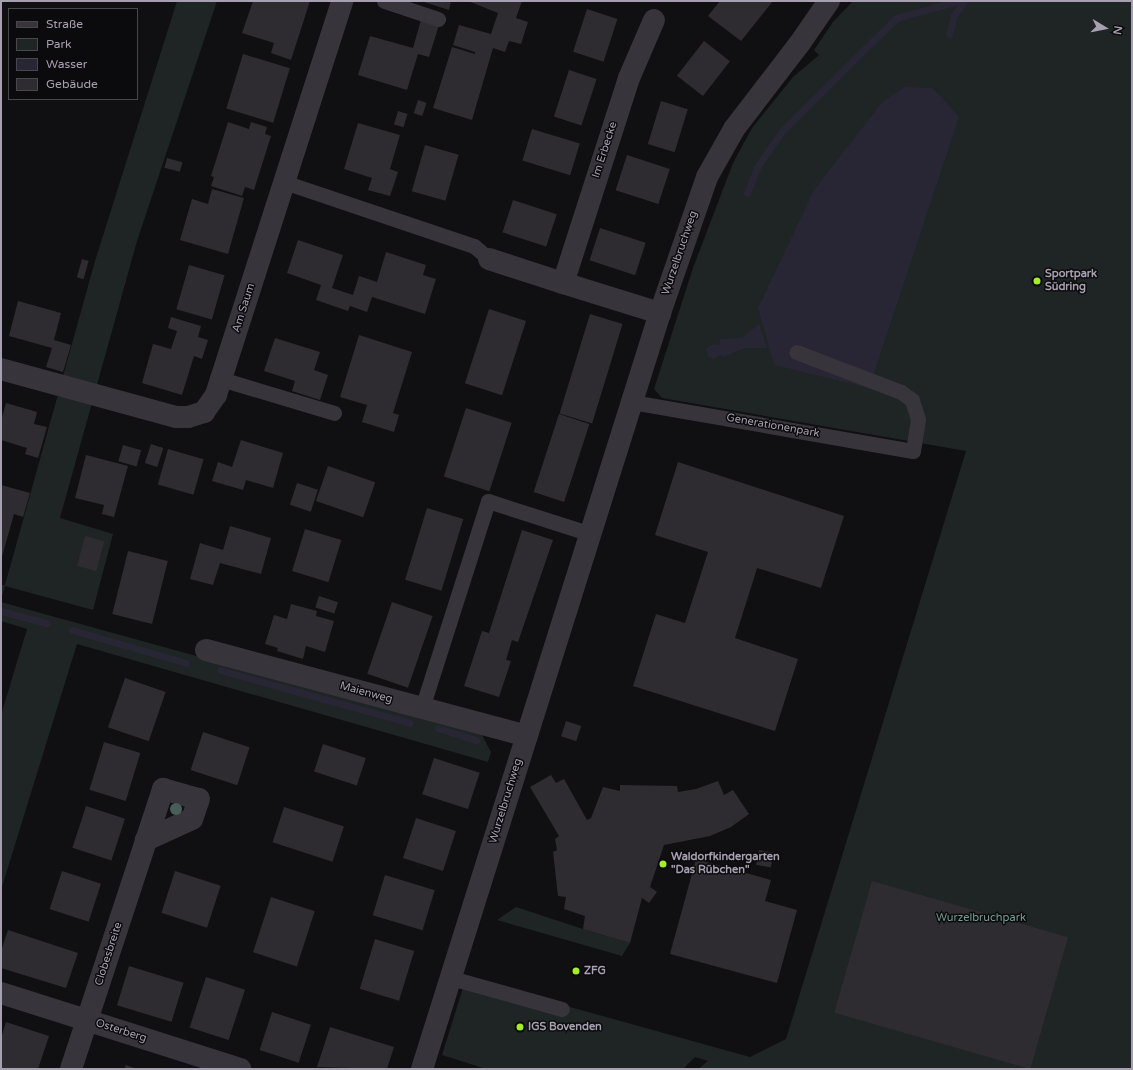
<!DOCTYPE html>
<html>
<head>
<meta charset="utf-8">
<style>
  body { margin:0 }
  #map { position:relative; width:1133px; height:1070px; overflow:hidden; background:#100f11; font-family:"Varela Round",sans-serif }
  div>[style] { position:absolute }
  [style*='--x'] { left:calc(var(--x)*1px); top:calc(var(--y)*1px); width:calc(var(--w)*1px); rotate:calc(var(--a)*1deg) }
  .green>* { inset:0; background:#1e2524 }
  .water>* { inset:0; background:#282634 }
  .stream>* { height:7px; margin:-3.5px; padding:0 3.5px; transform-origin:3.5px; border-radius:3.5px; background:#282634 }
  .building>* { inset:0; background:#2e2c30; transform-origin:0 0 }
  .service>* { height:15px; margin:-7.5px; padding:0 7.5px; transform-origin:7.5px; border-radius:7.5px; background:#38343b }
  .minor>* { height:22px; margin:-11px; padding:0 11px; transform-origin:11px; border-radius:11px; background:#38343b }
  .trees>* { width:12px; height:12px; margin:-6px; border-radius:50%; background:#495d59 }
  .dots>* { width:11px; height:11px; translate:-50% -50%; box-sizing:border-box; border:2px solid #0b0a0c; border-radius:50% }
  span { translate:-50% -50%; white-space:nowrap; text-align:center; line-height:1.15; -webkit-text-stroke:3px #0b0a0c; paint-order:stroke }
  .street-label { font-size:11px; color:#a7a0b1 }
  .poi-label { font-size:11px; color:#a7a0b1; font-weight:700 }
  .left { translate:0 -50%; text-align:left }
  .park-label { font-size:11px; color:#779d94 }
  .frame { position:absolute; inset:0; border:2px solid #a7a0b1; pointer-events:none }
  .legend { position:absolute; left:8px; top:8px; width:130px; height:92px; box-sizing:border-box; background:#0b0a0c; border:1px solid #49464e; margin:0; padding:5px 7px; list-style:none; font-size:12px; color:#a7a0b1 }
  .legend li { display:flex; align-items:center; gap:8px; height:20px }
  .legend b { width:20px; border:1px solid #49464e }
  .north { position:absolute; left:1085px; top:8px; width:40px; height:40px; -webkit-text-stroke:3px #0b0a0c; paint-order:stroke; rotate:100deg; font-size:11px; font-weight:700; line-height:16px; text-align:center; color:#a7a0b1 }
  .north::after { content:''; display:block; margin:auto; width:14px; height:18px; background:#a7a0b1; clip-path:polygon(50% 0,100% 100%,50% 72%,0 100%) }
</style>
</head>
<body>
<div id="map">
  <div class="green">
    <div style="clip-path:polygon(177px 1px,217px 1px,137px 241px,60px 518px,113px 534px,93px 610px,5px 586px,1px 600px,1px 585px,5px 585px,95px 261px)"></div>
    <div style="clip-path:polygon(853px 1px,1132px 1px,1132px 1069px,698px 1069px,708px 1061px,695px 1057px,683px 1069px,486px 1069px,442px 1055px,466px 978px,750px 1057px,786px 1039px,966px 451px,662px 398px,654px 389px,693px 268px,733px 163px,752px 128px,793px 77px,819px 55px,814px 50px,833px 22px)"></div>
    <div style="clip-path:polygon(1px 602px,482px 735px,491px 752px,488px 762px,77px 644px,1px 890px,1px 715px,27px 629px,1px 621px)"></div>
    <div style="clip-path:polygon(516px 907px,583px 929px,630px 943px,622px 956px,497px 920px)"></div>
  </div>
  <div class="water">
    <div style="clip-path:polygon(905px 87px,933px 88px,959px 117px,869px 388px,774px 365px,758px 308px,814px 190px,883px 101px)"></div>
    <div style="clip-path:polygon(759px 324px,767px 348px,745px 348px,723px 357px,722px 354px,714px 359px,708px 357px,706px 349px,713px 344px,720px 345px,720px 339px,742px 338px)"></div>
  </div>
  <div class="stream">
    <div style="--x:949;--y:34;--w:20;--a:-75"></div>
    <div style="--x:954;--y:15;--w:17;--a:-54"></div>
    <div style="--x:747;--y:193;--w:31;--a:-68"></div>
    <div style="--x:759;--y:164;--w:40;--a:-55.1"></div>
    <div style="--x:782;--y:131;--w:161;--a:-44.7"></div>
    <div style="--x:896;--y:18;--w:64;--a:-15.3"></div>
    <div style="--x:1;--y:611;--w:47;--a:14.9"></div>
    <div style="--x:72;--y:630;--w:119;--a:16.1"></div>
    <div style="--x:220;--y:670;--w:197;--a:15.6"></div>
    <div style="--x:438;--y:728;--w:40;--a:18"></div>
  </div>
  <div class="building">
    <div style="clip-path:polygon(253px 1px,310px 1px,291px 60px,271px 53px,274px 43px,242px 33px)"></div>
    <div style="clip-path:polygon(421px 1px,451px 1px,449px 10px)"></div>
    <div style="clip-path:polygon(468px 1px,522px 1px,516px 18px,528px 22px,521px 44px,509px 41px,505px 52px,493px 48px,472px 120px,433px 108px,452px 47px,475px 54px,475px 52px,453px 45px,459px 25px,491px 34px,498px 13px)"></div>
    <div style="clip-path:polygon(720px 1px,773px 1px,741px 41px,708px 16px)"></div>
    <div style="left:587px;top:9px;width:32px;height:45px;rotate:18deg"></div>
    <div style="clip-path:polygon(421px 20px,439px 25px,429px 57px,418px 54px,407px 90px,358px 75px,370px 36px,413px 48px)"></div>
    <div style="left:704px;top:41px;width:33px;height:44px;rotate:38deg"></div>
    <div style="left:243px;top:54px;width:49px;height:57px;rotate:17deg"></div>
    <div style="left:569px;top:70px;width:29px;height:49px;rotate:18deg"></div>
    <div style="left:418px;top:100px;width:9px;height:14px;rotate:18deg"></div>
    <div style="left:661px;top:101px;width:28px;height:45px;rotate:17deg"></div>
    <div style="left:398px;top:111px;width:10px;height:14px;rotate:17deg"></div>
    <div style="clip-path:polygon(228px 122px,249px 129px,251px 122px,267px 127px,265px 134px,271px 136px,254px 190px,245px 187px,242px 196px,211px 186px,214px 177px,211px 176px)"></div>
    <div style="clip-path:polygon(358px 123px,400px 135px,390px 169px,398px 172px,390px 196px,368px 190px,372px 178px,344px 169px)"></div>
    <div style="left:532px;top:129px;width:50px;height:33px;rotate:17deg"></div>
    <div style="left:425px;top:145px;width:35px;height:48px;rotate:16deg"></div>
    <div style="left:627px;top:155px;width:45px;height:37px;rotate:18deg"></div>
    <div style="left:167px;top:158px;width:16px;height:10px;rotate:15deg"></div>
    <div style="clip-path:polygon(212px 189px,244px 198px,228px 254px,180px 240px,192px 199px,208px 204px)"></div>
    <div style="left:513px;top:200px;width:46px;height:34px;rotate:18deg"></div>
    <div style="left:600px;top:228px;width:48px;height:34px;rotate:18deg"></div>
    <div style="clip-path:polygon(298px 240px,343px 255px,332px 288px,353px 295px,359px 276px,377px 282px,386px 252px,426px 265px,423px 275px,436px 279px,425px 314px,372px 297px,367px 312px,350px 306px,348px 311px,316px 300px,321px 285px,287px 273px)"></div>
    <div style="left:82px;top:259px;width:7px;height:19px;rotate:16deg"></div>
    <div style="left:189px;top:265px;width:37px;height:46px;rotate:16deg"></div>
    <div style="clip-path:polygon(18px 301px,61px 313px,54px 340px,71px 345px,63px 372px,46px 367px,52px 348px,9px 336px)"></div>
    <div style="left:489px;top:309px;width:39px;height:78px;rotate:18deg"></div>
    <div style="left:590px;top:314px;width:34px;height:104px;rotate:17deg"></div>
    <div style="clip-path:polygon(171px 317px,201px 326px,198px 337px,208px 340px,202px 359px,194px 356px,182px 395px,142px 383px,153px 344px,171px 349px,177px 331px,168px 328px)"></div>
    <div style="clip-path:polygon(359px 335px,412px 352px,393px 413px,399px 415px,394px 432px,362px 422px,367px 405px,340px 397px)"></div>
    <div style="clip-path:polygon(275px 338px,320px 352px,314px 370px,328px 375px,320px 400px,292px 391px,295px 381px,264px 371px)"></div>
    <div style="clip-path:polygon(6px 403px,37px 412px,34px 424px,47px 427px,38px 458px,25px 454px,27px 448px,1px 440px,1px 421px)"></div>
    <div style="left:466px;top:408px;width:48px;height:72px;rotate:18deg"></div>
    <div style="left:559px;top:414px;width:32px;height:82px;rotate:18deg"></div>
    <div style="clip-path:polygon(241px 440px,283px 453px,273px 488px,246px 480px,243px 490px,212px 481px,218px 462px,232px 467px)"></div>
    <div style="left:151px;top:444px;width:13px;height:20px;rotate:18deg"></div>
    <div style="left:123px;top:445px;width:19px;height:17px;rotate:16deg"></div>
    <div style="left:168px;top:449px;width:37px;height:37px;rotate:16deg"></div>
    <div style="clip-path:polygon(86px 455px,128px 466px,114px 517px,102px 514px,104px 505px,75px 498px)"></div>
    <div style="clip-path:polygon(678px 462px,844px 516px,821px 588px,757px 568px,754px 578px,735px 638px,798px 659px,775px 731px,633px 686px,656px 614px,685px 623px,708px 552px,655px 535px)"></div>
    <div style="left:328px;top:466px;width:50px;height:37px;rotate:19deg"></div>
    <div style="left:297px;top:483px;width:22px;height:23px;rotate:18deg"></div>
    <div style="clip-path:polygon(1px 485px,30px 493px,23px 517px,14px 514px,1px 560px)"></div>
    <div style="left:427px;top:508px;width:38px;height:75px;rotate:17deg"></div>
    <div style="clip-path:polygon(230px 526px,271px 538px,261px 574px,220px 563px,213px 585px,190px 579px,200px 543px,223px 550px)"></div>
    <div style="left:305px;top:529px;width:38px;height:44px;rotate:17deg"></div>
    <div style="clip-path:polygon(522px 530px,553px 540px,518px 642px,512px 640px,506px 660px,511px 661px,499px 697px,464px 686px,482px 631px,489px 633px)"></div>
    <div style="left:85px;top:536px;width:20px;height:31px;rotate:15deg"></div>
    <div style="left:128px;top:551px;width:41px;height:65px;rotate:14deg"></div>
    <div style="left:319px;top:596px;width:20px;height:12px;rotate:18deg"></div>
    <div style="left:392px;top:602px;width:43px;height:76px;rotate:19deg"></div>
    <div style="clip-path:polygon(291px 604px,317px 611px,316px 616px,334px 621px,325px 652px,306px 646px,303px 659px,277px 651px,278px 648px,265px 644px,274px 615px,287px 619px)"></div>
    <div style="left:125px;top:678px;width:43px;height:52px;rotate:19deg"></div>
    <div style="left:566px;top:721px;width:16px;height:16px;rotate:18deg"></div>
    <div style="left:203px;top:732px;width:49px;height:40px;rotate:18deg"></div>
    <div style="left:104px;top:742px;width:38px;height:50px;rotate:17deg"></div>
    <div style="left:323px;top:744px;width:45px;height:29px;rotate:18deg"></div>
    <div style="left:434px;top:758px;width:48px;height:38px;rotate:18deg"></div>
    <div style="clip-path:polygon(551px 775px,556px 783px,564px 779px,587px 820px,591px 818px,603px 787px,620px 791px,620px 785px,677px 786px,678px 792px,696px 789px,718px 781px,724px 795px,733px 790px,749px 814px,731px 827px,710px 836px,664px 845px,650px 887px,657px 892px,649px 903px,642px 898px,630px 943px,583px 929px,585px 916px,564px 909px,566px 897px,558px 896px,553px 852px,557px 850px,555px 839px,559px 836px,530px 787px)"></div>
    <div style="left:86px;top:806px;width:41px;height:44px;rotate:18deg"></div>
    <div style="left:284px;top:807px;width:63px;height:37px;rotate:18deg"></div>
    <div style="left:416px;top:818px;width:42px;height:42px;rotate:18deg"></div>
    <div style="left:759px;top:850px;width:15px;height:15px;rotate:11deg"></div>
    <div style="clip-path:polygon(696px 859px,771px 880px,765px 901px,797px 910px,777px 983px,670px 954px)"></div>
    <div style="left:62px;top:871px;width:41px;height:40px;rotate:18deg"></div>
    <div style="left:175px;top:871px;width:48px;height:44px;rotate:18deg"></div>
    <div style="left:385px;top:875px;width:52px;height:42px;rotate:17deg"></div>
    <div style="left:872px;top:881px;width:204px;height:137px;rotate:16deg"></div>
    <div style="left:271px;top:897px;width:46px;height:58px;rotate:18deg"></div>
    <div style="clip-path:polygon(8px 930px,78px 953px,66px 988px,1px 968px,1px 951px)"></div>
    <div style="left:375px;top:939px;width:41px;height:52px;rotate:17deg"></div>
    <div style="left:129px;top:966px;width:57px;height:41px;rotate:17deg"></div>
    <div style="left:206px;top:977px;width:41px;height:53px;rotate:18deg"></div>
    <div style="left:272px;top:1012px;width:41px;height:40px;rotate:18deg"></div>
    <div style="clip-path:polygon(6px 1022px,49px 1036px,38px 1069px,1px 1068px,1px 1038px)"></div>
    <div style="clip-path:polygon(330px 1027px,394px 1047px,387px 1069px,317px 1067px)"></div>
    <div style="clip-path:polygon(126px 1065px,136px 1069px,124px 1069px)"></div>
  </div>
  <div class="service">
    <div style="--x:384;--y:1;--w:57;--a:18.4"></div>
    <div style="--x:284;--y:182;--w:200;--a:18.6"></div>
    <div style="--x:474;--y:246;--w:20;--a:41"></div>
    <div style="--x:221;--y:379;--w:118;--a:16.7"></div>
    <div style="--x:632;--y:402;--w:285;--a:9.9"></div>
    <div style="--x:913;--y:451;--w:32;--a:-81"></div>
    <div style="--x:918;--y:419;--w:20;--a:-108"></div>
    <div style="--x:912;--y:400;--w:14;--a:-144"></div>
    <div style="--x:901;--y:392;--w:112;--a:-159.1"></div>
    <div style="--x:422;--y:708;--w:217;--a:-72.3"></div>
    <div style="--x:488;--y:501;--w:108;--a:17.8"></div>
    <div style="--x:451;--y:978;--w:115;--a:15.6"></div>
  </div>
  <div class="minor">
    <div style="--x:654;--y:20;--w:63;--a:113.3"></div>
    <div style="--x:629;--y:78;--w:215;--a:107.8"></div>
    <div style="--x:563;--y:283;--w:102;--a:17.2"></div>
    <div style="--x:489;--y:259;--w:78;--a:18"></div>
    <div style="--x:1;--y:369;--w:182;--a:15.3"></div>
    <div style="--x:177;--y:417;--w:11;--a:0"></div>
    <div style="--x:188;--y:417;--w:17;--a:-17"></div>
    <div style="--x:204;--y:412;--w:21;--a:-55"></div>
    <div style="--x:216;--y:395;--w:17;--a:-73"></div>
    <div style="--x:221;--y:379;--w:397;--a:-72.2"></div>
    <div style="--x:206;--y:650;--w:332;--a:15"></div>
    <div style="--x:1;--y:993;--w:251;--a:17.6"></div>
    <div style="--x:71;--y:1069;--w:295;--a:-71.8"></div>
    <div style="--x:163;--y:789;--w:37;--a:16"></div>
    <div style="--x:199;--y:799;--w:21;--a:109"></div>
    <div style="--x:192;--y:819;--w:51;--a:155.5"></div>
    <div style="--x:422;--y:1069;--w:793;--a:-72.53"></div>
    <div style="--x:660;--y:313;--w:144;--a:-70.9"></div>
    <div style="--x:707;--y:177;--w:55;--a:-60.6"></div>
    <div style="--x:734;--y:129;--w:108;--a:-52.5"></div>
    <div style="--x:800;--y:43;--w:51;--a:-55.4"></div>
  </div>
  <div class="trees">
    <div style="left:176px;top:809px"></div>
  </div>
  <div class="dots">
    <div style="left:1037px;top:281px;background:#a4ee29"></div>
    <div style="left:663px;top:864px;background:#a4ee29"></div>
    <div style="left:576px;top:971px;background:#a4ee29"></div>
    <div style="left:520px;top:1027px;background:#a4ee29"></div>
  </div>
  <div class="street-label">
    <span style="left:605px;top:150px;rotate:-72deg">Im Erbecke</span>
    <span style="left:680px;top:253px;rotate:-71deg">Wurzelbruchweg</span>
    <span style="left:244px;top:308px;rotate:-72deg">Am Saum</span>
    <span style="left:773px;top:426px;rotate:10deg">Generationenpark</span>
    <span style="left:366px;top:693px;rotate:15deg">Maienweg</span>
    <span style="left:506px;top:801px;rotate:-73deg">Wurzelbruchweg</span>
    <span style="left:109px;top:954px;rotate:-72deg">Clobesbreite</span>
    <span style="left:121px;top:1031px;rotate:18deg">Osterberg</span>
  </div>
  <div class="poi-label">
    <span class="left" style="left:1045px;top:281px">Sportpark<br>Südring</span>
    <span class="left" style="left:671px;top:864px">Waldorfkindergarten<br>"Das Rübchen"</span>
    <span class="left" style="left:584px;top:971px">ZFG</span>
    <span class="left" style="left:528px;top:1027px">IGS Bovenden</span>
  </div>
  <div class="park-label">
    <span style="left:981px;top:918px">Wurzelbruchpark</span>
  </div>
  <div class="frame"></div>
  <ul class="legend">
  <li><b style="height:5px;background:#38343b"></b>Straße</li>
  <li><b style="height:11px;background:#1e2524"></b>Park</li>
  <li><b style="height:11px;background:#282634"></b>Wasser</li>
  <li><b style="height:11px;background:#2e2c30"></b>Gebäude</li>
  </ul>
  <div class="north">N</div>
</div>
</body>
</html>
